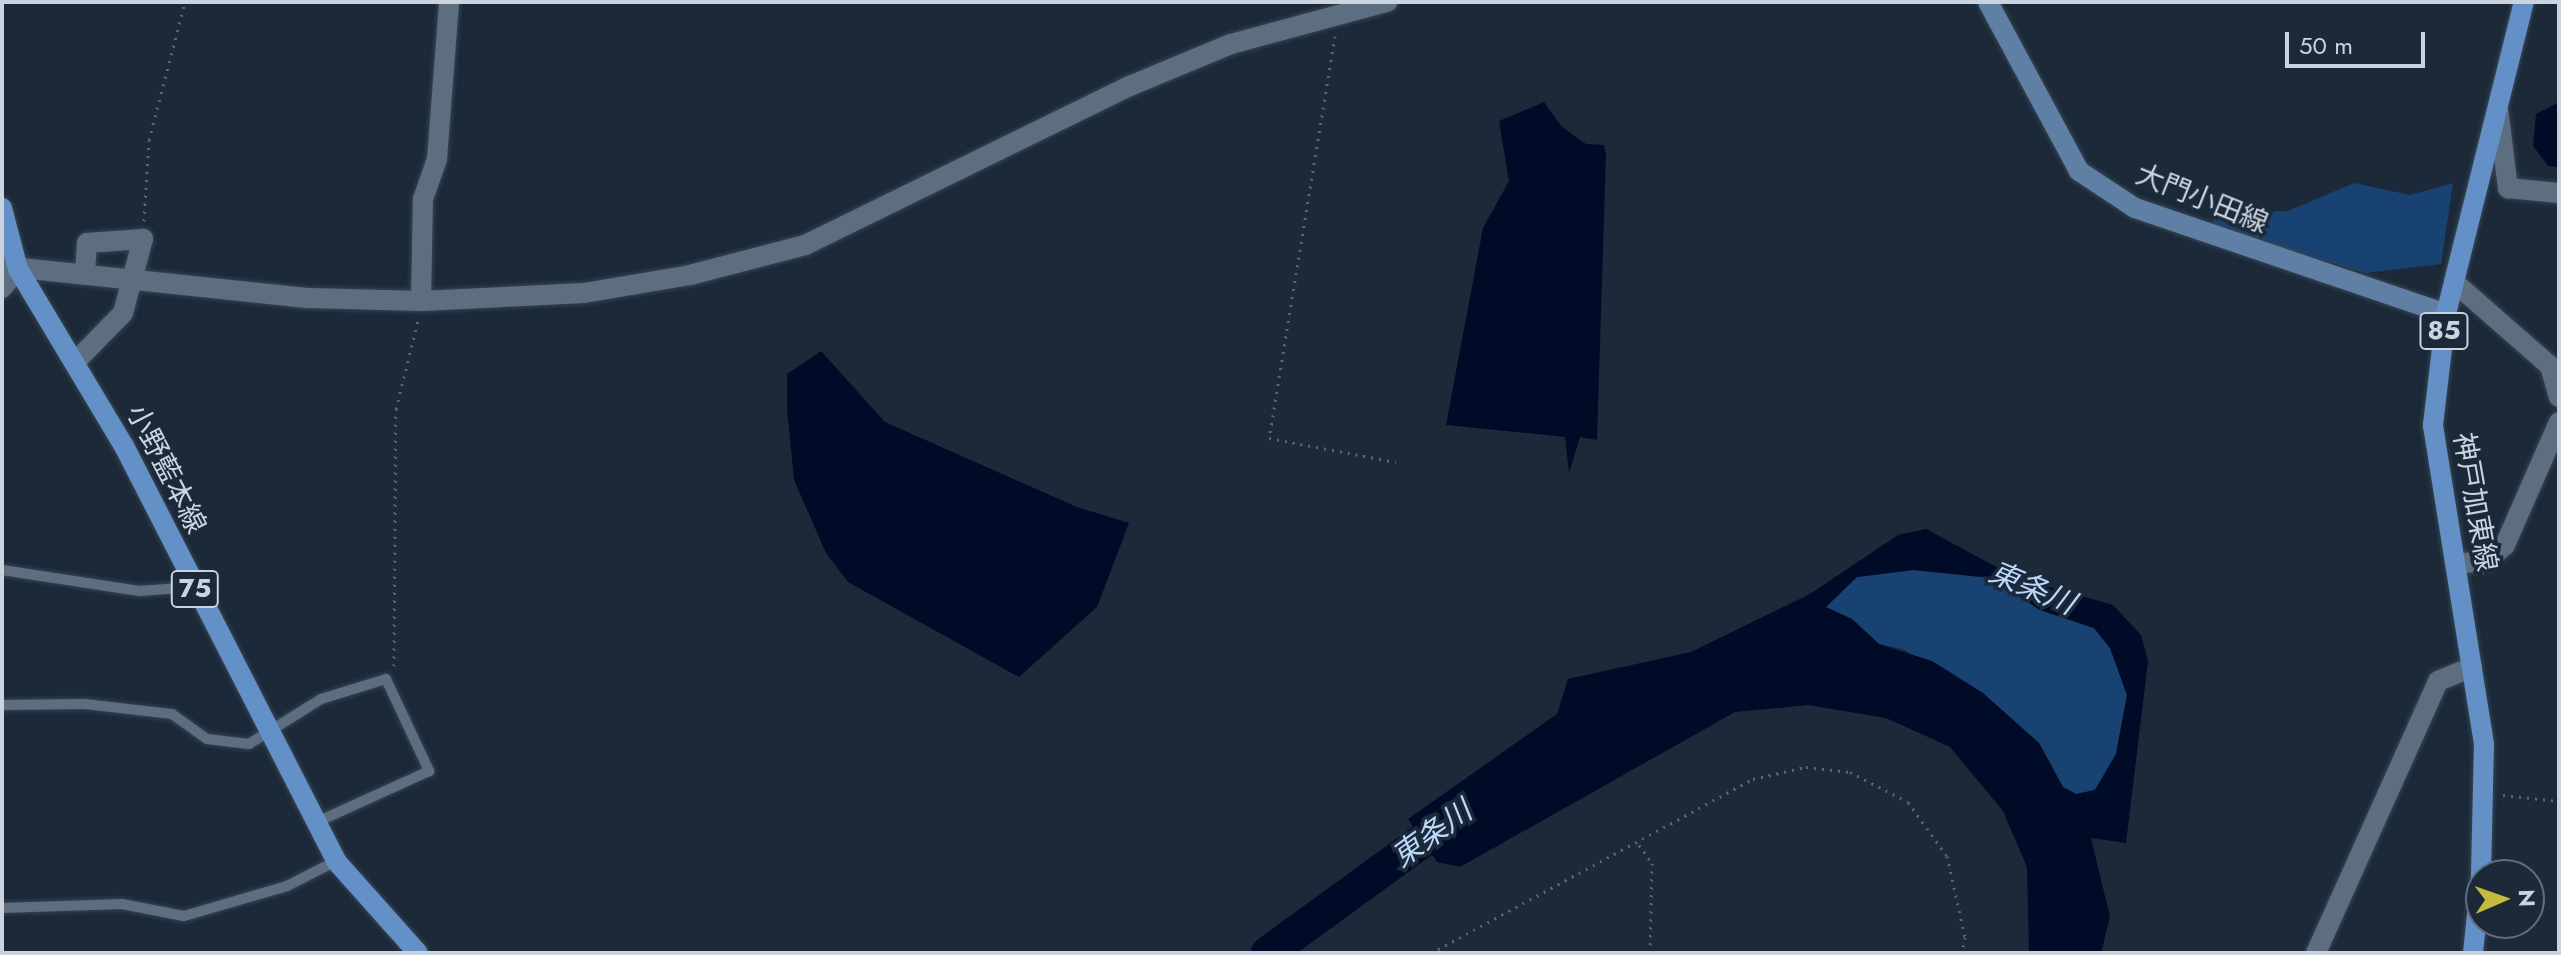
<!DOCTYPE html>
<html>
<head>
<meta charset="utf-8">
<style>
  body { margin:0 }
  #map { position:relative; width:2561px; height:955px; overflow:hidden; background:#1b2939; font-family:Jost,"Noto Sans JP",sans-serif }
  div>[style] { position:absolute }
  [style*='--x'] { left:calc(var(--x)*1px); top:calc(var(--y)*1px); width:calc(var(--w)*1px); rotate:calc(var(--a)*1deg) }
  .green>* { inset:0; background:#184272 }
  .water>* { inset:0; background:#000b28 }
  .river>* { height:34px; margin:-17px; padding:0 17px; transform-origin:17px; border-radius:17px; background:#000b28 }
  .path>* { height:3px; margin-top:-1.5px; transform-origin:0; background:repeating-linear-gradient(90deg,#596573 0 2px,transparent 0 8px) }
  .roads { filter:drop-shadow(0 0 2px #384451) drop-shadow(0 0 2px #384451) }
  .lane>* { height:10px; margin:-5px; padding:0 5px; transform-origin:5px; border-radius:5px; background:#5e6e81 }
  .street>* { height:20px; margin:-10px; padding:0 10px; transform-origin:10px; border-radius:10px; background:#5e6e81 }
  .secondary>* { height:20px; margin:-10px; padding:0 10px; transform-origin:10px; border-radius:10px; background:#607fa4 }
  .primary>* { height:20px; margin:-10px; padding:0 10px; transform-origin:10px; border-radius:10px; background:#6390c6 }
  span { translate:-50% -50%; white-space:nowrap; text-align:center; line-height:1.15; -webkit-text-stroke:7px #1b2939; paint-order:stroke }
  .shield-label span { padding:2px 6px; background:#1b2939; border:2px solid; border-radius:6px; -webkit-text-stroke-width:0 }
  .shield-label { font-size:26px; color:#cbd4de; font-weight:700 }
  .street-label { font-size:28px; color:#cbd4de }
  .water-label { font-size:30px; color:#bcd7fa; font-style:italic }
  .frame { position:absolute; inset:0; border:4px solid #cbd4de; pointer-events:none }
  .north { position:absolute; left:2465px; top:859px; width:80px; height:80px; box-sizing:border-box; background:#1b2939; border:2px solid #616d7b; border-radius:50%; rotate:88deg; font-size:22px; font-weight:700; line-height:32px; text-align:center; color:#cbd4de }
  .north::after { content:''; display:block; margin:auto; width:28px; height:36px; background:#c7bb3c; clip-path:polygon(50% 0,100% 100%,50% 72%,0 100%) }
  .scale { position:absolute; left:2285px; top:32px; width:140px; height:36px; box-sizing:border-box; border:4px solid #cbd4de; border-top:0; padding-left:10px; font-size:24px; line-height:28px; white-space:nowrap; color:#cbd4de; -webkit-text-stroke:6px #1b2939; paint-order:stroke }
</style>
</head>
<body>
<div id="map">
  <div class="green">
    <div style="clip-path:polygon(2354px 183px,2410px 195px,2453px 183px,2441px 264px,2366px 273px,2213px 228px,2214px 212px,2288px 211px)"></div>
    <div style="clip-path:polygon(1913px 570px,1991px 578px,2040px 610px,2094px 628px,2110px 648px,2127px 695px,2116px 754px,2095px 790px,2076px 794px,2063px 787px,2039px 743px,1903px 649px,1879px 644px,1852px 619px,1825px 607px,1857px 577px)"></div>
  </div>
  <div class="water">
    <div style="clip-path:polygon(1544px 102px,1562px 127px,1586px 144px,1604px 145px,1606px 153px,1597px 440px,1580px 437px,1569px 473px,1565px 437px,1446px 425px,1483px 228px,1509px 181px,1499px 121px)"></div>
    <div style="clip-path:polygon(2559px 102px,2559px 167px,2548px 166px,2533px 146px,2536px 114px)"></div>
    <div style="clip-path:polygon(821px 351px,885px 422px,1077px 507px,1129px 523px,1097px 607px,1019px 677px,848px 582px,826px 553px,794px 480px,787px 408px,787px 374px)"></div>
    <div style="clip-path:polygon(evenodd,1926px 529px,2017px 578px,2113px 605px,2141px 635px,2148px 661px,2126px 843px,2091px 838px,2110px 917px,2101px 953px,2029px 953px,2027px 867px,2003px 811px,1950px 747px,1886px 718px,1808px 705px,1735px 712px,1460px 867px,1437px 862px,1408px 819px,1557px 714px,1568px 679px,1691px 652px,1810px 594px,1898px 535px,1926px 529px,1913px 570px,1991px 578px,2040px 610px,2094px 628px,2110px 648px,2127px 695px,2116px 754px,2095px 790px,2076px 794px,2063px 787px,2039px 743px,1983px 693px,1932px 661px,1879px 644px,1852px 619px,1826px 607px,1857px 577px,1913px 570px)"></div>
  </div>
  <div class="river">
    <div style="--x:1268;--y:953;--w:236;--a:-36"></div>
  </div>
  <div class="path">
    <div style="--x:1335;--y:36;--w:407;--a:99.3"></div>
    <div style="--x:1269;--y:438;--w:129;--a:10.7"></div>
    <div style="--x:144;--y:221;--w:81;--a:-86.5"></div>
    <div style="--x:149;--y:140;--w:143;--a:-75.4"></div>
    <div style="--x:394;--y:666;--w:257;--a:-89.6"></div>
    <div style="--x:396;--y:409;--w:91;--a:-76"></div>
    <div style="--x:2503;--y:795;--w:56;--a:6.1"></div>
    <div style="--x:1639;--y:845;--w:22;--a:54"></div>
    <div style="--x:1652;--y:863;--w:90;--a:91.3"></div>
    <div style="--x:1431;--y:953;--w:366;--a:-28.4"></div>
    <div style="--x:1753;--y:779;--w:54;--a:-12.8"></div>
    <div style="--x:1806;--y:767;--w:44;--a:6.5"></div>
    <div style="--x:1850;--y:772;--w:65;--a:27.3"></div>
    <div style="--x:1908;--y:802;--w:67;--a:54.2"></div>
    <div style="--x:1947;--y:856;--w:83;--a:77.5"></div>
    <div style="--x:1965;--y:937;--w:16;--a:101"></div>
  </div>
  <div class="roads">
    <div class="lane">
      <div style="--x:2;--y:570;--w:139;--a:8.7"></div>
      <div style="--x:139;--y:591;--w:55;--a:-4.2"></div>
      <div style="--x:2;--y:705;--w:83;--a:-0.7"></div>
      <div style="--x:85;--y:704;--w:88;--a:6.6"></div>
      <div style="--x:172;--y:714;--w:43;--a:35.5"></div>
      <div style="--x:207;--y:739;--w:42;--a:6.8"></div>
      <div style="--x:249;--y:744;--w:85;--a:-32"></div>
      <div style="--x:321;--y:699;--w:68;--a:-17.1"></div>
      <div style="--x:386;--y:679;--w:102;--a:64.9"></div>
      <div style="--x:429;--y:771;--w:125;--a:155.5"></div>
      <div style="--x:2;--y:908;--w:120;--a:-1.9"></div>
      <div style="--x:122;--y:904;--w:63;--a:11"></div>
      <div style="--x:184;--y:916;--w:107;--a:-16.2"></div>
      <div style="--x:287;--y:886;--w:55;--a:-27"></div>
    </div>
    <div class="street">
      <div style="--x:2498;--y:108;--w:81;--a:82.9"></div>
      <div style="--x:2508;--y:188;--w:51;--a:5.6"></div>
      <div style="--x:2;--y:266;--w:309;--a:6"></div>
      <div style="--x:309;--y:298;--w:112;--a:1.5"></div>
      <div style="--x:421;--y:301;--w:163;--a:-2.8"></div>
      <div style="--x:584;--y:293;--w:108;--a:-9.6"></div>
      <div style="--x:690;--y:275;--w:119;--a:-14.6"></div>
      <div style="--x:805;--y:245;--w:362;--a:-26.1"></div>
      <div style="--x:1130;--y:86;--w:109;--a:-22.6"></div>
      <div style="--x:1231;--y:44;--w:162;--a:-15.1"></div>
      <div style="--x:2454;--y:282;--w:128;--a:41.2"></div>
      <div style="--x:2550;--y:366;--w:32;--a:74"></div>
      <div style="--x:2;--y:288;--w:25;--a:-50"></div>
      <div style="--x:421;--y:301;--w:102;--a:-88.9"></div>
      <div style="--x:423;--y:199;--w:42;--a:-70.7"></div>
      <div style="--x:437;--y:159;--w:157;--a:-85.6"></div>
      <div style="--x:76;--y:361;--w:67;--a:-45.6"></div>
      <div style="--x:123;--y:313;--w:77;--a:-74.9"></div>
      <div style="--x:143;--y:239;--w:56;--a:175.9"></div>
      <div style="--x:87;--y:243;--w:32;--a:94"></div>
      <div style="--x:2456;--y:563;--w:29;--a:-2"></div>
      <div style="--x:2485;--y:562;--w:26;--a:-40"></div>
      <div style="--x:2505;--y:545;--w:134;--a:-66.3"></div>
      <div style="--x:2316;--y:953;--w:298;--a:-65.8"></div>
      <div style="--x:2438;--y:681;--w:37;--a:-22"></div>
    </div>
    <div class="secondary">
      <div style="--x:1988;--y:2;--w:192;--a:61.7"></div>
      <div style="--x:2079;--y:171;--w:67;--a:33.5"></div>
      <div style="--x:2135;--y:208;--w:329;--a:18.8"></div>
    </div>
    <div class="primary">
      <div style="--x:2;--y:208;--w:63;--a:75.3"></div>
      <div style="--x:18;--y:269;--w:206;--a:59.1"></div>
      <div style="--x:124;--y:446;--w:466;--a:62.9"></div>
      <div style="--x:336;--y:861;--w:123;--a:48.3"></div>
      <div style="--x:2481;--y:875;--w:131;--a:-88.7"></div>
      <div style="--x:2484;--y:744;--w:323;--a:-99.1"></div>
      <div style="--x:2433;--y:425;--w:112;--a:-83.3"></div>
      <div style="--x:2446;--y:314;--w:322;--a:-76"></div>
      <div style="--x:2473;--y:953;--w:77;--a:-84.1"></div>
    </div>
  </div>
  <div class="shield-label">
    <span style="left:2444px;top:331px">85</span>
    <span style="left:195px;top:589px">75</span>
  </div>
  <div class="street-label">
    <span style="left:2202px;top:199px;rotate:22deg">大門小田線</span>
    <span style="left:166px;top:469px;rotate:63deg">小野藍本線</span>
    <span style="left:2475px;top:502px;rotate:80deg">神戸加東線</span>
  </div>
  <div class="water-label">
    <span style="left:2032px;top:588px;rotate:23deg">東条川</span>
    <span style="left:1432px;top:834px;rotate:-36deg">東条川</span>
  </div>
  <div class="frame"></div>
  <div class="north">N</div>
  <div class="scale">50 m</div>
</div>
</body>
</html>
